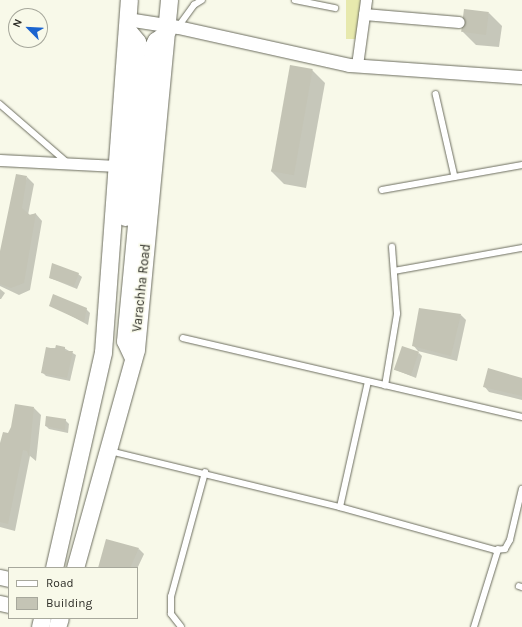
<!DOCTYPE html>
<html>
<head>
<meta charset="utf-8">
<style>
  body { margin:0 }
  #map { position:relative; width:522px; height:627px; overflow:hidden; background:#f8f9e9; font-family:Karla,sans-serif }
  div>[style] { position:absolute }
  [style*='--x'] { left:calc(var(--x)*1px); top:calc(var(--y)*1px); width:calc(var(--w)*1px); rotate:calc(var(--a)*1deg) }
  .green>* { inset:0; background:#e7e9ad; transform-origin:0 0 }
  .shadow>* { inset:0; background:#0003 }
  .building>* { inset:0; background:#c4c4b5; transform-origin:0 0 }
  .roads { filter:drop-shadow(0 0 1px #6c6d5f) drop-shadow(0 0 1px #6c6d5f) }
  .service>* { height:5.5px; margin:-2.75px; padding:0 2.75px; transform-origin:2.75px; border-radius:2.75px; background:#fff }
  .minor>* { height:11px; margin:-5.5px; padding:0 5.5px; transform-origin:5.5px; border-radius:5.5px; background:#fff }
  .tertiary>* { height:13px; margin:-6.5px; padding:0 6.5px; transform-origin:6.5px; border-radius:6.5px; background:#fff }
  .secondary>* { height:15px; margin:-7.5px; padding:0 7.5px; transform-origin:7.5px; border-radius:7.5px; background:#fff }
  .primary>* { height:17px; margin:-8.5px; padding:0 8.5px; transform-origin:8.5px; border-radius:8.5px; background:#fff }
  span { translate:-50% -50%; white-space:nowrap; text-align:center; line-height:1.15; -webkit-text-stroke:3px #f8f9e9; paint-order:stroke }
  .street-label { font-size:13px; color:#2e2e28 }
  .legend { position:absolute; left:8px; top:567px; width:130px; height:52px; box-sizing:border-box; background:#f8f9e9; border:1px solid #a7a89c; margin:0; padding:5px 7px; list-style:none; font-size:12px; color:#2e2e28 }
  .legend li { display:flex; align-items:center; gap:8px; height:20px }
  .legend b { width:20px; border:1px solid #a7a89c }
  .north { position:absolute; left:8px; top:8px; width:40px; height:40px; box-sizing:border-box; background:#f8f9e9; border:1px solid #a7a89c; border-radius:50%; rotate:294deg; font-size:11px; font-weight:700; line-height:16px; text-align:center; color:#2e2e28 }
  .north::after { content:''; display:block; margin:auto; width:14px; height:18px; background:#1b64cf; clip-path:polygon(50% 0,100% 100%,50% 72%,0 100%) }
</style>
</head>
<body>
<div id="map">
  <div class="green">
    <div style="left:346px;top:0;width:14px;height:39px"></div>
  </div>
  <div class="shadow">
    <div style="clip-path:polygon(489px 13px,502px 26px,499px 47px,476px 45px,463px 32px)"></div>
    <div style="clip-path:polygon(312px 70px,325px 83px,306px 188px,284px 184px,271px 171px)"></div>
    <div style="clip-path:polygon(27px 177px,34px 184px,28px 215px,36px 214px,42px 221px,30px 290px,19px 295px,0 286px,0 258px)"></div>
    <div style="clip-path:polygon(78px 274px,82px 277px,77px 289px,50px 278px)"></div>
    <div style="clip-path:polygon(0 289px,5px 293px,1px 299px,0 299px)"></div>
    <div style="clip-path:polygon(51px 305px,86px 309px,90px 313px,88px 325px)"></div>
    <div style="clip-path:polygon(461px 315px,466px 320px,457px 361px,418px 351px,413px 345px)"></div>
    <div style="clip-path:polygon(47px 348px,64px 348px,76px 355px,70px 381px,46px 376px,42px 372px)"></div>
    <div style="clip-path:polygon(419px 353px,422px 356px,416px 378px,396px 370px)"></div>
    <div style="clip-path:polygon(522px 379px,522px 400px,489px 392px,484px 386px)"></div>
    <div style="clip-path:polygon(34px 408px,41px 415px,36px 461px,30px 456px,15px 531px,0 527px,0 449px,9px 434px)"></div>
    <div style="clip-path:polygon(65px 420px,69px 424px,68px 433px,49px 429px,46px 426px)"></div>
    <div style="clip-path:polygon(139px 549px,144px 554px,137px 569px,99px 568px)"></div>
  </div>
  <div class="building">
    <div style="left:464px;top:9px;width:25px;height:23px;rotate:7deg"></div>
    <div style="left:290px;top:65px;width:23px;height:108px;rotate:10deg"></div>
    <div style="clip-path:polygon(16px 174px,27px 176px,22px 208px,30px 215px,36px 213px,24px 283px,11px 288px,0 284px,0 251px)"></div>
    <div style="clip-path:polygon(52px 263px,79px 273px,74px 286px,49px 278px)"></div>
    <div style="clip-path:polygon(53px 294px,87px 308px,84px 322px,49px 306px)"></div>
    <div style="clip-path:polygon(419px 308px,461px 314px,451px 356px,412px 346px)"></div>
    <div style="clip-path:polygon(56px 345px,65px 347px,65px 351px,73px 351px,67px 378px,41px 373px,46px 347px,55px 349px)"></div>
    <div style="left:402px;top:346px;width:18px;height:25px;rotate:19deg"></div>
    <div style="clip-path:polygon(488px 368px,522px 378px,522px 396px,483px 387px)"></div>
    <div style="clip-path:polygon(15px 404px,34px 407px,29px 457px,27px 451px,23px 450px,8px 524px,0 522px,0 443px,3px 432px,8px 433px,11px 427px)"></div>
    <div style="clip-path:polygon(46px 416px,66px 419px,65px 430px,45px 426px)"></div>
    <div style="clip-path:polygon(106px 539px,139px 548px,130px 568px,98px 568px)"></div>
  </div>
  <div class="roads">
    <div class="service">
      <div style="--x:295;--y:0;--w:41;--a:11.3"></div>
      <div style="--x:178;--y:27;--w:27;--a:-54"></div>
      <div style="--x:194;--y:5;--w:9;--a:-32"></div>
      <div style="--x:436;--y:94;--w:85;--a:77.1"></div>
      <div style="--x:0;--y:104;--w:90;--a:40.9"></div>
      <div style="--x:382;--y:190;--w:142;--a:-10.1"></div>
      <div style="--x:394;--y:271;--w:130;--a:-10.2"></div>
      <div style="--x:183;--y:338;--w:348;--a:13.1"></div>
      <div style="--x:385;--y:386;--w:73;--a:-80.5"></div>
      <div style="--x:397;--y:314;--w:67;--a:-94.3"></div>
      <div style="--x:110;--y:451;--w:237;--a:13.7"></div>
      <div style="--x:340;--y:507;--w:161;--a:15.5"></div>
      <div style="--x:495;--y:550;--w:10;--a:-6"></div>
      <div style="--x:505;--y:549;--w:10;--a:-61"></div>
      <div style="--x:510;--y:540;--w:52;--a:-76.8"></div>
      <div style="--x:340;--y:507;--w:128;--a:-77.4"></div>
      <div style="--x:519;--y:586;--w:3;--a:18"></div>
      <div style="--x:181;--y:627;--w:16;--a:-128"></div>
      <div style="--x:171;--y:614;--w:17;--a:-90"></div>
      <div style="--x:171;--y:597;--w:129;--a:-74.7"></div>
      <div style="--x:474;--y:627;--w:81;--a:-72.7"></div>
    </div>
    <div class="minor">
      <div style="--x:364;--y:14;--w:95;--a:4.8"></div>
      <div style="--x:357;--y:65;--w:66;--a:-82.1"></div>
      <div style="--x:0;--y:160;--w:117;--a:2.9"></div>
    </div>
    <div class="tertiary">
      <div style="--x:127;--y:19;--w:52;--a:8.9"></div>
      <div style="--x:178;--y:27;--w:175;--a:12.5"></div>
      <div style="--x:349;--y:65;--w:173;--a:4"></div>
    </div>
    <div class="secondary">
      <div style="--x:125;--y:218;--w:177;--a:-85.8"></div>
      <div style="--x:138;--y:41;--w:17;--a:-130"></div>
      <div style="--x:133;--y:360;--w:21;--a:-115"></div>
      <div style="--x:124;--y:341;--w:296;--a:-84.6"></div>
      <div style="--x:152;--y:46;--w:7;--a:-63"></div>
      <div style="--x:155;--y:40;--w:16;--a:-35"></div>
      <div style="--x:0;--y:577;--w:9;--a:13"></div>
      <div style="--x:0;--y:603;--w:9;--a:13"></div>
    </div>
    <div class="primary">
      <div style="--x:54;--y:568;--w:221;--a:-77.2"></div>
      <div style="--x:103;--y:352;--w:353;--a:-85.8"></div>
      <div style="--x:75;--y:568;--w:227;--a:-74.4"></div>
      <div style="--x:136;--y:349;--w:351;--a:-84.6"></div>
      <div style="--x:40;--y:627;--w:9;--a:-77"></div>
      <div style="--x:57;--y:627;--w:9;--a:-72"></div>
    </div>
  </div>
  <div class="street-label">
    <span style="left:142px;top:288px;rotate:-84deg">Varachha Road</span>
  </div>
  <ul class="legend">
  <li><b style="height:5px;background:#fff"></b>Road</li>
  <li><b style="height:11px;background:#c4c4b5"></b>Building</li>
  </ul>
  <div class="north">N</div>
</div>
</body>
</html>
